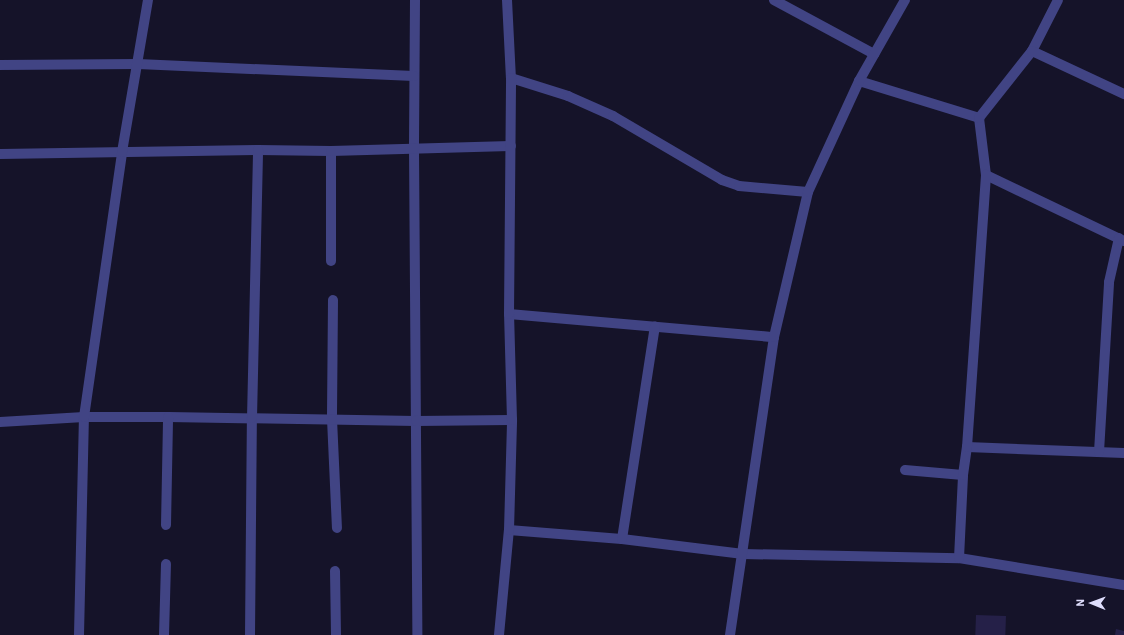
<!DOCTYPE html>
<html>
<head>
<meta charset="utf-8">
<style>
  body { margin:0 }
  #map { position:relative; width:1124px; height:635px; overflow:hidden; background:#151329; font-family:Barlow,sans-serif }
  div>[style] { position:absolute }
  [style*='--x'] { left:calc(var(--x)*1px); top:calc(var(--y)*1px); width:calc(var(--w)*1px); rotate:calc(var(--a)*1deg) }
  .building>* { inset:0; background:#252048; transform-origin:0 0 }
  .minor>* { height:10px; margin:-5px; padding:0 5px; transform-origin:5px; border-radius:5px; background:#414484 }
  span { translate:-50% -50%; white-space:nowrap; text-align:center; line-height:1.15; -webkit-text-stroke:3px #151329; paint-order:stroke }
  .north { position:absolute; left:1072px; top:583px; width:40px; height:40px; -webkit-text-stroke:3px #151329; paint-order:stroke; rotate:271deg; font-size:11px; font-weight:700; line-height:16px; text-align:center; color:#deddfc }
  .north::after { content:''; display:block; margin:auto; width:14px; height:18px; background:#deddfc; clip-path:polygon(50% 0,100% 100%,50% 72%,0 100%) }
</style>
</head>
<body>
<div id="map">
  <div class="building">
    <div style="left:976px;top:615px;width:30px;height:20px;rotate:2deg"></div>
    <div style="clip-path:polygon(1116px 629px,1124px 631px,1124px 635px,1115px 635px)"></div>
  </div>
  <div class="minor">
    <div style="--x:415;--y:0;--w:148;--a:90.4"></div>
    <div style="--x:414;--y:148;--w:487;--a:89.6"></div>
    <div style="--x:507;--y:0;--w:78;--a:87.1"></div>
    <div style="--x:511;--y:78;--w:60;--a:17.5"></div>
    <div style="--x:568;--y:96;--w:49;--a:24"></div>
    <div style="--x:613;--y:116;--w:126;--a:30.4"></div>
    <div style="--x:722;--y:180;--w:18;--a:19"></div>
    <div style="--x:739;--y:186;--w:69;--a:5"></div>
    <div style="--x:774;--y:0;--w:114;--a:28.4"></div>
    <div style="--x:1032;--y:51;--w:57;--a:-63"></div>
    <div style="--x:0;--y:65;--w:138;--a:-0.4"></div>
    <div style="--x:138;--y:64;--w:276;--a:2.5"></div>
    <div style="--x:859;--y:81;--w:126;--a:17.1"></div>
    <div style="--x:979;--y:118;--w:57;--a:83"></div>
    <div style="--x:986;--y:175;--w:153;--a:25.6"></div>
    <div style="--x:979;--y:118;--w:85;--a:-51.7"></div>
    <div style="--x:1032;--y:51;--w:102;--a:25.1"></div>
    <div style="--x:331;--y:151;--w:110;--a:90"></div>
    <div style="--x:0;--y:154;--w:258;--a:-0.9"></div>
    <div style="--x:258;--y:150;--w:73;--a:0.8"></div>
    <div style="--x:331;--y:151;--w:180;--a:-1.6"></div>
    <div style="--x:333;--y:300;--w:119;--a:90.5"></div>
    <div style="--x:332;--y:419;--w:109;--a:87.4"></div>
    <div style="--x:509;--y:314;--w:266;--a:5"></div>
    <div style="--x:0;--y:422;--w:84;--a:-3.4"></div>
    <div style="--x:84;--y:417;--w:84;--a:0"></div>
    <div style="--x:168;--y:417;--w:248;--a:0.9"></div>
    <div style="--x:416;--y:421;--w:96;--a:-0.6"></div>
    <div style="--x:967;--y:447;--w:157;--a:2.2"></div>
    <div style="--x:1099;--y:452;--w:170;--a:-86.6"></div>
    <div style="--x:1109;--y:282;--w:45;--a:-77.2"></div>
    <div style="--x:905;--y:470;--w:58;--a:4.9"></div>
    <div style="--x:166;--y:525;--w:108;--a:-88.9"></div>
    <div style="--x:509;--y:530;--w:113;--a:4.6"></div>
    <div style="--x:622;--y:539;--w:122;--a:7.1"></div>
    <div style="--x:743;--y:554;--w:216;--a:1.1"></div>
    <div style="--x:959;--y:558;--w:167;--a:9.3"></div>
    <div style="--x:622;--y:539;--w:215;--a:-81.2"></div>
    <div style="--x:959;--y:558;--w:83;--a:-87.2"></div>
    <div style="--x:963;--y:475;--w:28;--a:-82"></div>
    <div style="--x:967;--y:447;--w:273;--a:-86"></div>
    <div style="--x:335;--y:571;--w:64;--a:89.1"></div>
    <div style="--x:79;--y:635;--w:218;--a:-88.7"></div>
    <div style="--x:84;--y:417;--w:268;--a:-81.8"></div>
    <div style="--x:122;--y:152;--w:154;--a:-80.3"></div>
    <div style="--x:164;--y:635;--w:71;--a:-88.4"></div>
    <div style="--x:250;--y:635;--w:217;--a:-89.5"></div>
    <div style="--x:252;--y:418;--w:268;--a:-88.7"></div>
    <div style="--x:499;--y:635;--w:105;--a:-84.6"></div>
    <div style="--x:509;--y:530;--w:110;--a:-88.4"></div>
    <div style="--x:512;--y:420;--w:106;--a:-91.6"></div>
    <div style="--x:509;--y:314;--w:236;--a:-89.5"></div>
    <div style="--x:730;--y:635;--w:301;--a:-81.6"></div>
    <div style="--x:774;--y:337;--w:149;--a:-76.8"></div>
    <div style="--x:808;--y:192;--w:122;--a:-65.3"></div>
    <div style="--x:859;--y:81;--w:93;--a:-60.4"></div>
  </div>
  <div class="north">N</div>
</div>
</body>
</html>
